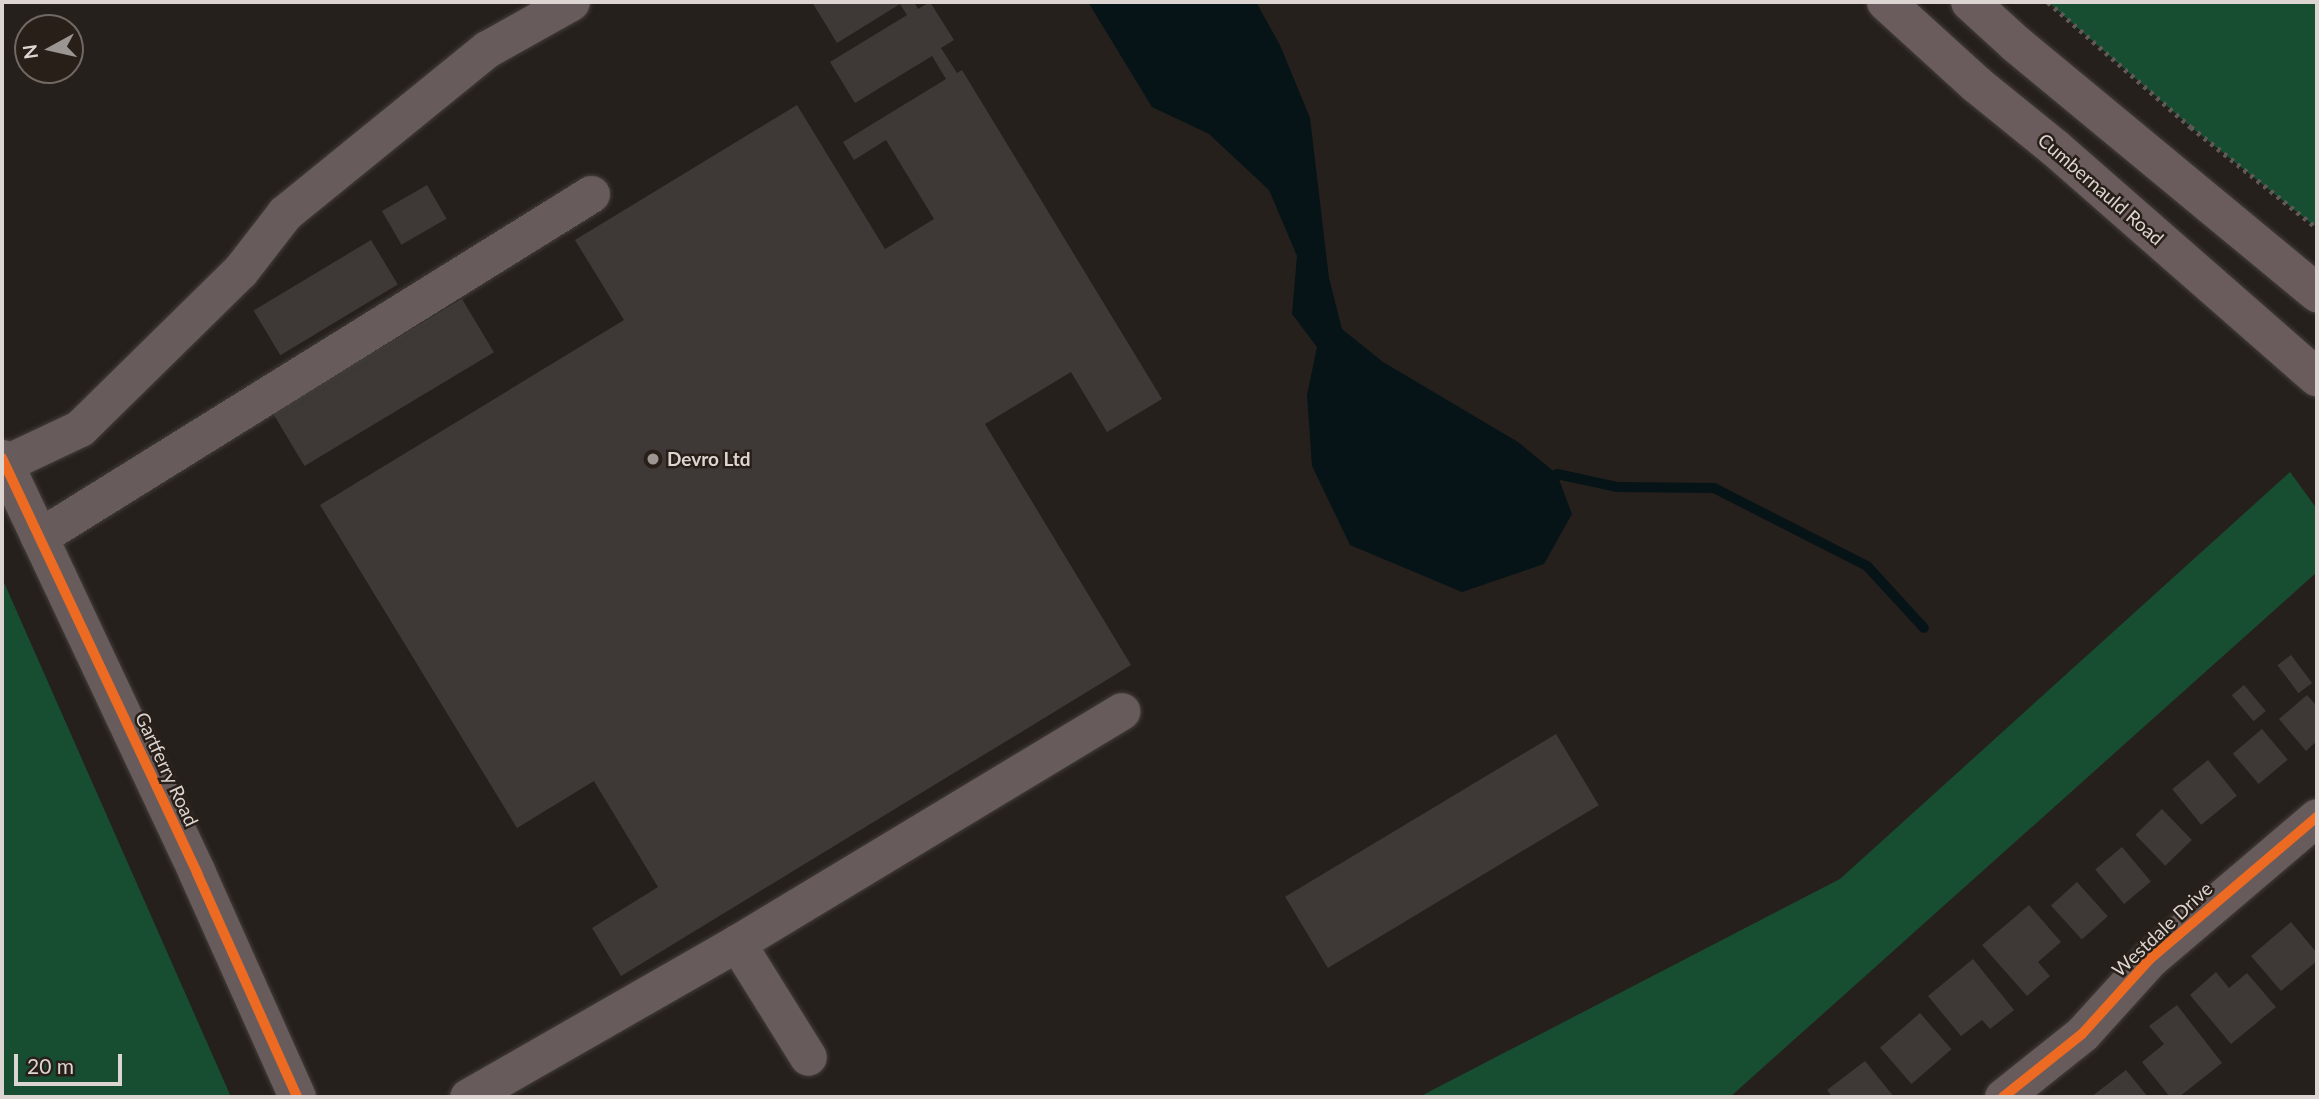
<!DOCTYPE html>
<html>
<head>
<meta charset="utf-8">
<style>
  body { margin:0 }
  #map { position:relative; width:2319px; height:1099px; overflow:hidden; background:#26201c; font-family:Lato,sans-serif }
  div>[style] { position:absolute }
  [style*='--x'] { left:calc(var(--x)*1px); top:calc(var(--y)*1px); width:calc(var(--w)*1px); rotate:calc(var(--a)*1deg) }
  .green>* { inset:0; background:#174e32 }
  .water>* { inset:0; background:#061317 }
  .stream>* { height:10px; margin:-5px; padding:0 5px; transform-origin:5px; border-radius:5px; background:#061317 }
  .building>* { inset:0; background:#3e3936; transform-origin:0 0 }
  .path>* { height:4.5px; margin-top:-2.25px; transform-origin:0; background:repeating-linear-gradient(90deg,#625858 0 3.5px,transparent 0 8.5px) }
  .roads { filter:drop-shadow(0 0 2px #423d3a) drop-shadow(0 0 2px #423d3a) }
  .minor>* { height:37px; margin:-18.5px; padding:0 18.5px; transform-origin:18.5px; border-radius:18.5px; background:#685b5c }
  .major>* { height:38px; margin:-19px; padding:0 19px; transform-origin:19px; border-radius:19px; background:#6a5c5c }
  .cycleway>* { height:10px; margin:-5px; padding:0 5px; transform-origin:5px; border-radius:5px; background:#ed6a23 }
  .dots>* { width:19px; height:19px; translate:-50% -50%; box-sizing:border-box; border:4px solid #291f19; border-radius:50% }
  span { translate:-50% -50%; white-space:nowrap; text-align:center; line-height:1.15; -webkit-text-stroke:5px #291f19; paint-order:stroke }
  .street-label { font-size:19px; color:#dcd5d1 }
  .poi-label { font-size:19px; color:#dcd5d1; font-weight:700 }
  .left { translate:0 -50%; text-align:left }
  .frame { position:absolute; inset:0; border:4px solid #dcd5d1; pointer-events:none }
  .north { position:absolute; left:14px; top:14px; width:70px; height:70px; box-sizing:border-box; background:#291f19; border:2px solid #716863; border-radius:50%; rotate:262deg; font-size:19px; font-weight:700; line-height:28px; text-align:center; color:#dcd5d1 }
  .north::after { content:''; display:block; margin:auto; width:24px; height:32px; background:#9c9692; clip-path:polygon(50% 0,100% 100%,50% 72%,0 100%) }
  .scale { position:absolute; left:14px; top:1054px; width:108px; height:32px; box-sizing:border-box; border:4px solid #dcd5d1; border-top:0; padding-left:9px; font-size:21px; line-height:24px; white-space:nowrap; color:#dcd5d1; -webkit-text-stroke:5px #291f19; paint-order:stroke }
</style>
</head>
<body>
<div id="map">
  <div class="green">
    <div style="clip-path:polygon(2048px 2px,2317px 2px,2317px 228px,2191px 127px)"></div>
    <div style="clip-path:polygon(2290px 472px,2317px 509px,2317px 572px,1730px 1097px,1419px 1097px,1840px 879px)"></div>
    <div style="clip-path:polygon(2px 578px,231px 1097px,2px 1097px)"></div>
  </div>
  <div class="water">
    <div style="clip-path:polygon(1088px 2px,1256px 2px,1280px 45px,1310px 118px,1329px 278px,1342px 329px,1383px 362px,1518px 442px,1557px 474px,1572px 514px,1544px 564px,1462px 592px,1350px 545px,1312px 466px,1307px 395px,1317px 347px,1292px 314px,1297px 256px,1269px 190px,1209px 134px,1152px 107px)"></div>
  </div>
  <div class="stream">
    <div style="--x:1557;--y:474;--w:61;--a:12.2"></div>
    <div style="--x:1617;--y:487;--w:97;--a:0.6"></div>
    <div style="--x:1714;--y:488;--w:172;--a:27"></div>
    <div style="--x:1867;--y:566;--w:84;--a:47.4"></div>
  </div>
  <div class="building">
    <div style="clip-path:polygon(812px 2px,914px 2px,918px 9px,930px 2px,954px 40px,941px 48px,957px 73px,962px 70px,1162px 399px,1107px 432px,1071px 372px,985px 424px,1131px 665px,621px 976px,592px 928px,658px 887px,594px 781px,517px 828px,320px 505px,624px 320px,575px 240px,797px 105px,885px 249px,934px 219px,886px 140px,854px 160px,843px 142px,946px 79px,932px 56px,855px 103px,830px 62px,907px 15px,900px 4px,837px 43px)"></div>
    <div style="left:427px;top:185px;width:39px;height:52px;rotate:60deg"></div>
    <div style="left:371px;top:240px;width:52px;height:137px;rotate:59deg"></div>
    <div style="left:462px;top:299px;width:62px;height:221px;rotate:59deg"></div>
    <div style="left:2291px;top:655px;width:35px;height:17px;rotate:53deg"></div>
    <div style="left:2244px;top:685px;width:34px;height:16px;rotate:50deg"></div>
    <div style="clip-path:polygon(2307px 695px,2317px 706px,2317px 741px,2306px 751px,2279px 719px)"></div>
    <div style="left:2262px;top:729px;width:40px;height:38px;rotate:50deg"></div>
    <div style="left:1556px;top:734px;width:83px;height:316px;rotate:59deg"></div>
    <div style="left:2208px;top:760px;width:46px;height:46px;rotate:51deg"></div>
    <div style="left:2162px;top:809px;width:43px;height:37px;rotate:46deg"></div>
    <div style="left:2122px;top:847px;width:45px;height:35px;rotate:50deg"></div>
    <div style="left:2077px;top:882px;width:46px;height:35px;rotate:48deg"></div>
    <div style="clip-path:polygon(2029px 905px,2061px 942px,2038px 962px,2050px 976px,2027px 996px,1982px 945px)"></div>
    <div style="clip-path:polygon(2291px 922px,2317px 953px,2317px 961px,2281px 991px,2251px 956px)"></div>
    <div style="clip-path:polygon(1973px 959px,2014px 1010px,1990px 1029px,1982px 1020px,1961px 1036px,1928px 996px)"></div>
    <div style="clip-path:polygon(2216px 972px,2229px 988px,2247px 973px,2276px 1007px,2231px 1044px,2190px 995px)"></div>
    <div style="clip-path:polygon(2177px 1005px,2222px 1063px,2179px 1097px,2170px 1097px,2142px 1062px,2164px 1044px,2149px 1026px)"></div>
    <div style="left:1920px;top:1013px;width:48px;height:53px;rotate:49deg"></div>
    <div style="clip-path:polygon(1865px 1061px,1894px 1097px,1832px 1097px,1827px 1090px)"></div>
    <div style="clip-path:polygon(2126px 1070px,2148px 1097px,2091px 1097px)"></div>
  </div>
  <div class="path">
    <div style="--x:2048;--y:2;--w:190;--a:41.2"></div>
    <div style="--x:2191;--y:127;--w:161;--a:38.7"></div>
  </div>
  <div class="roads">
    <div class="minor">
      <div style="--x:2;--y:458;--w:459;--a:64.8"></div>
      <div style="--x:197;--y:873;--w:245;--a:65.9"></div>
      <div style="--x:4;--y:464;--w:84;--a:-25.3"></div>
      <div style="--x:80;--y:428;--w:224;--a:-44.5"></div>
      <div style="--x:240;--y:271;--w:73;--a:-52.2"></div>
      <div style="--x:285;--y:213;--w:260;--a:-39.1"></div>
      <div style="--x:487;--y:49;--w:96;--a:-29.2"></div>
      <div style="--x:39;--y:537;--w:650;--a:-31.86"></div>
      <div style="--x:737;--y:943;--w:134;--a:58.1"></div>
      <div style="--x:468;--y:1097;--w:310;--a:-29.8"></div>
      <div style="--x:737;--y:943;--w:449;--a:-31.1"></div>
      <div style="--x:2003;--y:1097;--w:101;--a:-38.6"></div>
      <div style="--x:2082;--y:1034;--w:101;--a:-47.8"></div>
      <div style="--x:2150;--y:959;--w:219;--a:-40.4"></div>
    </div>
    <div class="major">
      <div style="--x:1886;--y:2;--w:122;--a:42.3"></div>
      <div style="--x:1976;--y:84;--w:102;--a:39"></div>
      <div style="--x:2055;--y:148;--w:348;--a:41.2"></div>
      <div style="--x:1970;--y:2;--w:62;--a:42.4"></div>
      <div style="--x:2016;--y:44;--w:391;--a:39.6"></div>
    </div>
  </div>
  <div class="cycleway">
    <div style="--x:2;--y:458;--w:459;--a:64.8"></div>
    <div style="--x:197;--y:873;--w:245;--a:65.9"></div>
    <div style="--x:2003;--y:1097;--w:101;--a:-38.6"></div>
    <div style="--x:2082;--y:1034;--w:101;--a:-47.8"></div>
    <div style="--x:2150;--y:959;--w:219;--a:-40.4"></div>
  </div>
  <div class="dots">
    <div style="left:653px;top:459px;background:#9c9692"></div>
  </div>
  <div class="street-label">
    <span style="left:2101px;top:189px;rotate:41deg">Cumbernauld Road</span>
    <span style="left:167px;top:769px;rotate:65deg">Gartferry Road</span>
    <span style="left:2162px;top:929px;rotate:-43deg">Westdale Drive</span>
  </div>
  <div class="poi-label">
    <span class="left" style="left:667px;top:459px">Devro Ltd</span>
  </div>
  <div class="frame"></div>
  <div class="north">N</div>
  <div class="scale">20 m</div>
</div>
</body>
</html>
